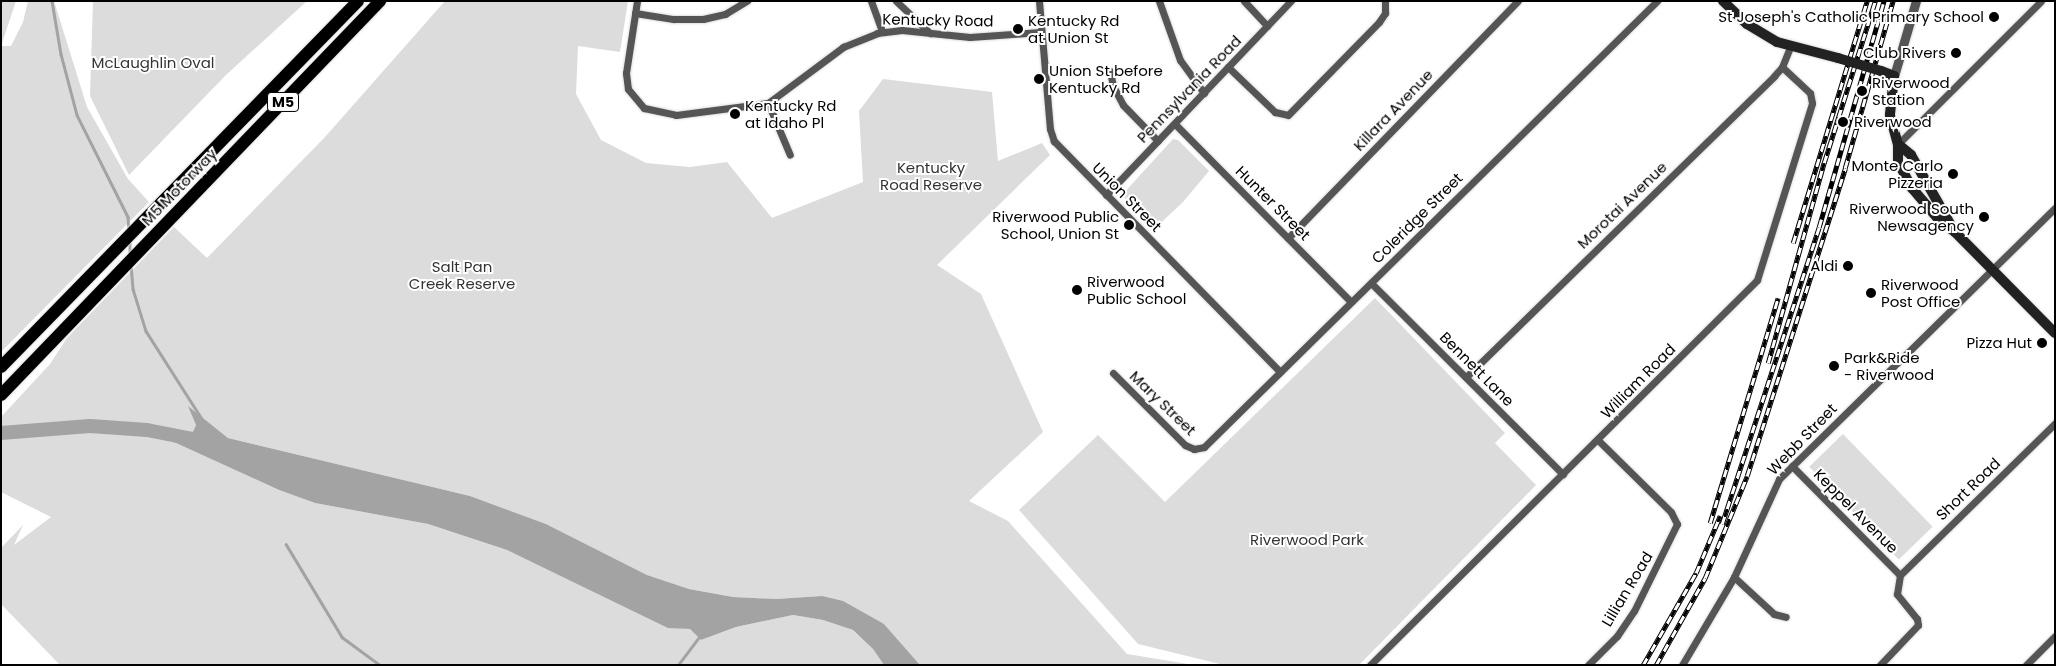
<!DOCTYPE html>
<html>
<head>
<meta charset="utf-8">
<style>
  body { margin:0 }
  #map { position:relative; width:2056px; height:666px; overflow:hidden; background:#fff; font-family:Poppins,sans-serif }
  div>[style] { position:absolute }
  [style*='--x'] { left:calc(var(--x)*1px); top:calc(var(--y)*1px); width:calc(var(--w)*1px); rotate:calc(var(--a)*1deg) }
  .green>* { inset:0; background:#dcdcdc; transform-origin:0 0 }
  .water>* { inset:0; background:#a3a3a3 }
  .stream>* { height:2.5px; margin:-1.25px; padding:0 1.25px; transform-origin:1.25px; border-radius:1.25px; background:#a3a3a3 }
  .river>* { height:14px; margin:-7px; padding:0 7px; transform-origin:7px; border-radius:7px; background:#a3a3a3 }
  .roads { filter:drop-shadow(0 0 1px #dbdbdb) drop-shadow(0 0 1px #dbdbdb) }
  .minor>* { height:7px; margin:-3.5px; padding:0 3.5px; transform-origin:3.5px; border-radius:3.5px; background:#555 }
  .tertiary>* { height:9px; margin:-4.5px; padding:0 4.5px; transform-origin:4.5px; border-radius:4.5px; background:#555 }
  .secondary>* { height:10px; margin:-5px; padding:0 5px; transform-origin:5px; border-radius:5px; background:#222 }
  .motorway>* { height:12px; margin:-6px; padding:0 6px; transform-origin:6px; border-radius:6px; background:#000 }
  .rail>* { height:4.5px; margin-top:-2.25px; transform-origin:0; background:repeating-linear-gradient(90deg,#fff 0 8px,#000 0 16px); box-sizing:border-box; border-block:1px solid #000 }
  .secondary-bridge>* { height:10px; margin:-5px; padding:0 5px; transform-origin:5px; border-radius:5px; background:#222 }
  .dots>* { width:14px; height:14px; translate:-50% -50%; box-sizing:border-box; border:2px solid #fff; border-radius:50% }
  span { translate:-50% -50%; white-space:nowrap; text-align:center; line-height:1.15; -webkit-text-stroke:4px #fff; paint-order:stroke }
  .shield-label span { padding:1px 4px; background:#fff; border:1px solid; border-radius:4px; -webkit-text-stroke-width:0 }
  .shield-label { font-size:14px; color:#000; font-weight:700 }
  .poi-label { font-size:15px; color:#000 }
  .right { translate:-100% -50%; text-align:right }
  .left { translate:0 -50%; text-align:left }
  .street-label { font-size:15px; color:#000 }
  .park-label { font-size:15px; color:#333 }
  .frame { position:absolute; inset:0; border:2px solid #000; pointer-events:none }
</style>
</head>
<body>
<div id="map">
  <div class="green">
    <div style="clip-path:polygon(1px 1px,16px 1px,1px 46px)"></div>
    <div style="clip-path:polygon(28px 1px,54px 1px,87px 107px,128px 179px,149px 202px,1px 352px,1px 46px,11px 46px,23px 22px)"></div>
    <div style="clip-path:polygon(93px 1px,307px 1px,226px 75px,129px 175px,90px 96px)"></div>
    <div style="clip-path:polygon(445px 1px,628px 1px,620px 52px,578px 46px,576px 94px,601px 140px,646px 163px,690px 167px,727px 162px,772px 218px,863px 182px,859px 111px,883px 79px,992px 92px,998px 161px,1042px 143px,1050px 155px,937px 265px,981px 294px,1043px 432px,969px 501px,1008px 521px,1127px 654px,1194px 665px,920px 665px,884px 624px,822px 596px,776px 599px,733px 597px,689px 589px,647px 575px,546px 524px,470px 496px,228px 438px,189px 407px,196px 425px,189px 440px,175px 442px,279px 490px,315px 503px,428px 524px,507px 550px,668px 627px,690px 629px,701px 640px,736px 627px,793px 615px,823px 620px,853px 630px,873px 649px,884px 665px,60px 665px,1px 604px,1px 548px,23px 525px,14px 545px,51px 517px,1px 492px,1px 417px,50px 364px,67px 338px,174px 227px,207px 258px,325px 137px)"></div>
    <div style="clip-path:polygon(1173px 139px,1178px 140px,1209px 171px,1183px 202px,1153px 230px,1122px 195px)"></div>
    <div style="clip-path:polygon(1375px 298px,1505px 433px,1495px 443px,1536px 485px,1359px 665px,1224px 665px,1138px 644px,1019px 510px,1098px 435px,1165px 502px)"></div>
    <div style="left:1843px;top:434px;width:129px;height:47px;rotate:46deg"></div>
  </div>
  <div class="water">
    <div style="clip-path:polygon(188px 406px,228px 438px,470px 496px,546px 524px,647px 575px,689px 589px,733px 597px,776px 599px,822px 596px,843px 601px,884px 624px,920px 665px,884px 665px,873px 649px,853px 630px,823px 620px,793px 615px,736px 627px,701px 640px,690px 629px,668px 628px,507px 550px,428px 524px,315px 503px,279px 490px,174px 442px,189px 440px,196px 425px)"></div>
  </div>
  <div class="stream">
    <div style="--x:52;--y:1;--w:54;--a:80.4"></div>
    <div style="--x:61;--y:54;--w:63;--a:75.3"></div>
    <div style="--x:77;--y:115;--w:114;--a:63.4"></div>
    <div style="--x:128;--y:217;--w:13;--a:86"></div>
    <div style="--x:130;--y:243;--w:12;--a:90"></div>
    <div style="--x:131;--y:265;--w:24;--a:85"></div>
    <div style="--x:133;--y:289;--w:44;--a:72.8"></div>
    <div style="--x:146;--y:331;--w:104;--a:57.5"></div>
    <div style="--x:286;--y:544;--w:109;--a:58.9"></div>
    <div style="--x:342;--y:637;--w:47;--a:36.4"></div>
    <div style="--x:678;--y:665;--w:38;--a:-53"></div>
  </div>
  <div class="river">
    <div style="--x:1;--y:433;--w:89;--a:-4.5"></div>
    <div style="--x:90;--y:426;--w:57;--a:4"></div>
    <div style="--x:147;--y:430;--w:63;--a:11"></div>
  </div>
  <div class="roads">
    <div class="minor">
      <div style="--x:637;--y:1;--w:73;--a:98.7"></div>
      <div style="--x:626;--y:73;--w:16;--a:83"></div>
      <div style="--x:628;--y:89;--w:25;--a:50"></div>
      <div style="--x:644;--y:108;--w:33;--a:12"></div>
      <div style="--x:676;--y:115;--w:93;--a:-7.4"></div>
      <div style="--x:768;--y:103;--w:94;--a:-36.7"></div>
      <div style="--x:843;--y:47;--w:37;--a:-22"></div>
      <div style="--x:877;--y:33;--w:25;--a:-7"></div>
      <div style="--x:902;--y:30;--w:68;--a:5.9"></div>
      <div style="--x:970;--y:37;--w:71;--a:-4"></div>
      <div style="--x:871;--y:1;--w:33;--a:70"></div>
      <div style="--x:896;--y:1;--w:47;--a:43.3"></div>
      <div style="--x:1039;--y:1;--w:128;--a:85.1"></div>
      <div style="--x:1050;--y:129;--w:13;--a:72"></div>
      <div style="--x:1054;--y:141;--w:323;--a:45.6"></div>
      <div style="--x:1159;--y:1;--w:63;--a:70.4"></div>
      <div style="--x:1180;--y:60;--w:41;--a:54"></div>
      <div style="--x:1244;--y:1;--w:34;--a:47"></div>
      <div style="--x:635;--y:13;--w:39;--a:9"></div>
      <div style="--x:674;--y:19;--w:29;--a:0"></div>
      <div style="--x:703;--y:19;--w:23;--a:-13"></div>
      <div style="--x:725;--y:14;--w:26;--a:-31"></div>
      <div style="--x:1228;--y:67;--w:65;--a:43.8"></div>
      <div style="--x:1275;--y:112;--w:13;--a:13"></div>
      <div style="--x:1288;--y:115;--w:130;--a:-45.6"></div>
      <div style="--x:1379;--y:22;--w:11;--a:-56"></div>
      <div style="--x:1385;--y:13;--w:12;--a:-90"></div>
      <div style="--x:1110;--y:71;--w:15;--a:79"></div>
      <div style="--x:1113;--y:86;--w:21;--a:62"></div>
      <div style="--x:1123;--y:105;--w:50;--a:45.8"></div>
      <div style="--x:768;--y:103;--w:56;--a:67.1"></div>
      <div style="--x:1175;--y:124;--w:250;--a:45.3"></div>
      <div style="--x:1898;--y:144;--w:202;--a:-45"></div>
      <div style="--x:1106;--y:195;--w:268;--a:-46.4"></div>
      <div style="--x:1288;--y:238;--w:330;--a:-45.9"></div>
      <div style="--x:1371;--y:283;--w:271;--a:44.9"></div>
      <div style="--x:1113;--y:373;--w:102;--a:45"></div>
      <div style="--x:1185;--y:445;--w:10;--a:24"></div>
      <div style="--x:1194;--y:449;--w:10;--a:-11"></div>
      <div style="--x:1204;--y:447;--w:636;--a:-44.55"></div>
      <div style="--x:1466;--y:377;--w:431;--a:-44.3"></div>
      <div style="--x:1774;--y:76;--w:12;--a:-48"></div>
      <div style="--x:1782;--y:67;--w:22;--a:-68"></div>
      <div style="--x:1792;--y:466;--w:153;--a:45.3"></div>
      <div style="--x:1734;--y:577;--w:54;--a:42.8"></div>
      <div style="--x:1774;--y:614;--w:12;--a:14"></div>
      <div style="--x:1370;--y:665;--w:546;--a:-44.85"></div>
      <div style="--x:1757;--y:280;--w:185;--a:-72.7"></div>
      <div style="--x:1812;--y:103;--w:10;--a:-101"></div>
      <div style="--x:1810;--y:93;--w:38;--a:-137"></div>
      <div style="--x:1588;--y:665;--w:41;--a:-45"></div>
      <div style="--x:1617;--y:636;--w:30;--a:-56"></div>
      <div style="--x:1634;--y:611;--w:97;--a:-63.7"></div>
      <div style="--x:1677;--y:524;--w:13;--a:-117"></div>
      <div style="--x:1671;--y:512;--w:103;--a:-135.4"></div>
      <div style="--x:1682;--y:665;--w:102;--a:-59.4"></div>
      <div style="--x:1734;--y:577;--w:108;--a:-65.3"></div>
      <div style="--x:1779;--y:479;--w:387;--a:-44.5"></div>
      <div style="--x:1880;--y:665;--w:55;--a:-46.5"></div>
      <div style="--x:1918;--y:625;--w:6;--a:-99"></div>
      <div style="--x:1917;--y:619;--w:32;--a:-129"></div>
      <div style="--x:1897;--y:594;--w:19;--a:-81"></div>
      <div style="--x:1900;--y:575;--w:217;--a:-44.4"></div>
      <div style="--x:2026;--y:665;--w:41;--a:-45"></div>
    </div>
    <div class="tertiary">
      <div style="--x:1894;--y:76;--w:78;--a:-73.7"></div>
    </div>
    <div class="secondary">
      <div style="--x:1723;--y:1;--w:33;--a:44"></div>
      <div style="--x:1747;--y:24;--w:35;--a:31"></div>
      <div style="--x:1777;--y:42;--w:63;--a:14.7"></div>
      <div style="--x:1881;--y:71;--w:14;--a:21"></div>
      <div style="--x:1894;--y:76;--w:39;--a:96"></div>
      <div style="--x:1890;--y:115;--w:30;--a:75"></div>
      <div style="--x:1898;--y:144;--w:18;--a:90"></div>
      <div style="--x:1898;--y:162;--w:30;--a:62"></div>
      <div style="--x:1912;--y:188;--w:42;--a:49.8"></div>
      <div style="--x:1939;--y:220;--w:20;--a:37"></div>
      <div style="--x:1955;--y:232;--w:142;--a:45.3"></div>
      <div style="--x:1898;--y:144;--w:17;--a:40"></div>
      <div style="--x:1911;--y:155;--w:85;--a:60.4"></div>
    </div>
    <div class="motorway">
      <div style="--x:1;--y:367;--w:511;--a:-45.71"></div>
      <div style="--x:1;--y:395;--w:547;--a:-46.11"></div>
    </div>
  </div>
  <div class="rail">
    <div style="--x:1793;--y:243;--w:253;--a:-73"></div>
    <div style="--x:1768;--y:363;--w:208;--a:-74.4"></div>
    <div style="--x:1824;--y:163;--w:170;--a:-72.5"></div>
    <div style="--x:1710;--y:523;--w:235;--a:-73.2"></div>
    <div style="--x:1722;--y:524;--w:312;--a:-71.9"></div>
    <div style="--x:1819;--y:227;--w:235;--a:-74"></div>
    <div style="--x:1643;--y:665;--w:106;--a:-60.1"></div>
    <div style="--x:1696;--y:573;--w:62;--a:-67.2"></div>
    <div style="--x:1656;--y:665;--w:100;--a:-60.6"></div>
    <div style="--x:1705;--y:578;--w:110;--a:-67.6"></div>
    <div style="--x:1747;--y:476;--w:323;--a:-72.3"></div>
    <div style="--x:1845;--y:168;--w:174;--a:-74"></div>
  </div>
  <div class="secondary-bridge">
    <div style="--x:1838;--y:58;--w:45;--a:16.8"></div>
  </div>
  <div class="dots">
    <div style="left:1994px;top:17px;background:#000"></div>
    <div style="left:1018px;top:29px;background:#000"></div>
    <div style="left:1956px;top:53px;background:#000"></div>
    <div style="left:1039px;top:79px;background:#000"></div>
    <div style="left:1862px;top:91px;background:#000"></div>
    <div style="left:735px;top:114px;background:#000"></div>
    <div style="left:1843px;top:122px;background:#000"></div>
    <div style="left:1953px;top:174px;background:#000"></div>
    <div style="left:1984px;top:217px;background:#000"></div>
    <div style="left:1129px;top:225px;background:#000"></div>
    <div style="left:1848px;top:266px;background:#000"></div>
    <div style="left:1077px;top:290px;background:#000"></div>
    <div style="left:1871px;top:293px;background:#000"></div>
    <div style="left:2042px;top:343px;background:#000"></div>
    <div style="left:1834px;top:366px;background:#000"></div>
  </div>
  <div class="shield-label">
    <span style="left:283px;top:102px">M5</span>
  </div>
  <div class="poi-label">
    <span class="right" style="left:1984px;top:17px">St Joseph's Catholic Primary School</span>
    <span class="left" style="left:1028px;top:29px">Kentucky Rd<br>at Union St</span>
    <span class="right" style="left:1946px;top:53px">Club Rivers</span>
    <span class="left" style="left:1049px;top:79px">Union St before<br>Kentucky Rd</span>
    <span class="left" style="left:1872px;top:91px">Riverwood<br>Station</span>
    <span class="left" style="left:745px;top:114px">Kentucky Rd<br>at Idaho Pl</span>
    <span class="left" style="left:1854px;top:122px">Riverwood</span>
    <span class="right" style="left:1943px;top:174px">Monte Carlo<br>Pizzeria</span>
    <span class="right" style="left:1974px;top:217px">Riverwood South<br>Newsagency</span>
    <span class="right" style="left:1119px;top:225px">Riverwood Public<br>School, Union St</span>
    <span class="right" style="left:1838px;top:266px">Aldi</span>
    <span class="left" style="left:1087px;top:290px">Riverwood<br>Public School</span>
    <span class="left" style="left:1881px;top:293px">Riverwood<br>Post Office</span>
    <span class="right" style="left:2032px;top:343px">Pizza Hut</span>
    <span class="left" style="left:1844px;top:366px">Park&amp;Ride<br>- Riverwood</span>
  </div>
  <div class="street-label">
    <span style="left:938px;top:20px;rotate:1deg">Kentucky Road</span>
    <span style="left:1189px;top:89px;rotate:-46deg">Pennsylvania Road</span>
    <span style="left:1393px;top:110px;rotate:-46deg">Killara Avenue</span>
    <span style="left:179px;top:187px;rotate:-46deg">M5 Motorway</span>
    <span style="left:1127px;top:197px;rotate:45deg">Union Street</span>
    <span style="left:1273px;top:203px;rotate:45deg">Hunter Street</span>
    <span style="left:1622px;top:205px;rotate:-44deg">Morotai Avenue</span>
    <span style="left:1417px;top:218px;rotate:-45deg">Coleridge Street</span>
    <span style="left:1477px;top:369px;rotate:45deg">Bennett Lane</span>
    <span style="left:1638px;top:381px;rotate:-45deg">William Road</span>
    <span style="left:1163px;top:403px;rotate:44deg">Mary Street</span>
    <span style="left:1802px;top:439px;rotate:-46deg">Webb Street</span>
    <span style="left:1968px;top:489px;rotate:-44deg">Short Road</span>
    <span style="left:1856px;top:511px;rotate:45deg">Keppel Avenue</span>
    <span style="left:1627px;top:589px;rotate:-59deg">Lillian Road</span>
  </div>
  <div class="park-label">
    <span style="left:153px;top:63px">McLaughlin Oval</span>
    <span style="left:931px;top:176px">Kentucky<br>Road Reserve</span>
    <span style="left:462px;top:275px">Salt Pan<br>Creek Reserve</span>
    <span style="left:1307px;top:540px">Riverwood Park</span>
  </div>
  <div class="frame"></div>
</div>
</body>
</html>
